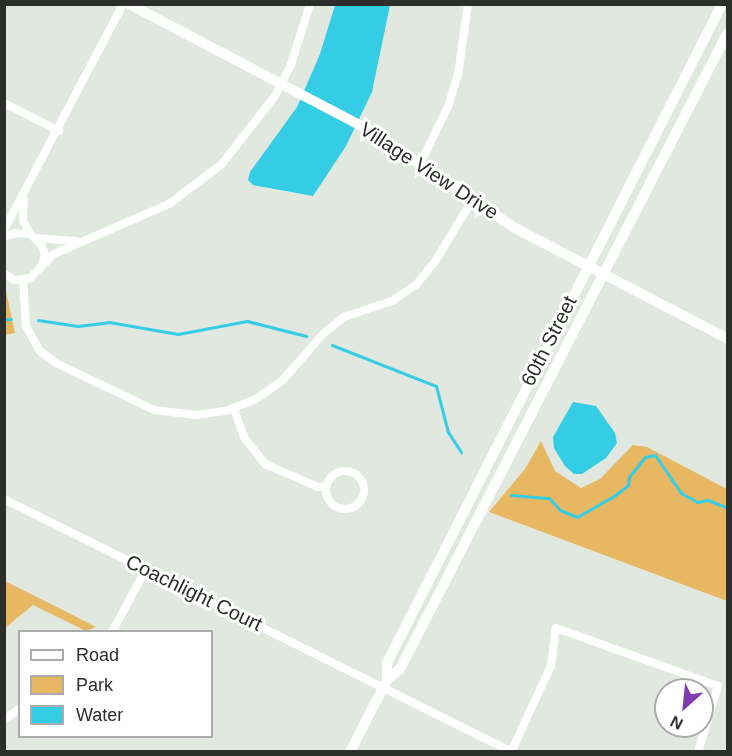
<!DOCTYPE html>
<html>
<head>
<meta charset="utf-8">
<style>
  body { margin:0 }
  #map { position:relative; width:732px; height:756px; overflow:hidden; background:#e0e8e0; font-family:Arial,sans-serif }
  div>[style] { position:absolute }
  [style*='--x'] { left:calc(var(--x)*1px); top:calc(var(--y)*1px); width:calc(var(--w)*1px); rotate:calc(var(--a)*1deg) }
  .green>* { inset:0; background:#e7b861 }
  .water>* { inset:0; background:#35cde5 }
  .stream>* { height:3px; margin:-1.5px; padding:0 1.5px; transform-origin:1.5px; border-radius:1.5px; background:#35cde5 }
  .minor>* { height:8px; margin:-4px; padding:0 4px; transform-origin:4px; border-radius:4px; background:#fff }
  .minor>.ring { margin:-4px; padding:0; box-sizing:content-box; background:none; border:8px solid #fff; border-radius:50% }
  .tertiary>* { height:10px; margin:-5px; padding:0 5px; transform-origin:5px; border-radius:5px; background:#fff }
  span { translate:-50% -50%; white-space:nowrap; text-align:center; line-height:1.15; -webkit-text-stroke:6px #fff; paint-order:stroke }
  .street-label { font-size:20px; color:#2b2e2b }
  .frame { position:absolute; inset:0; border:6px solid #2b2e2b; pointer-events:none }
  .legend { position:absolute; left:18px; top:630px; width:195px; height:108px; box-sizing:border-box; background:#fff; border:2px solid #aaabaa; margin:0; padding:8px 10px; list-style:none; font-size:18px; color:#2b2e2b }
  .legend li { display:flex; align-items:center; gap:12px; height:30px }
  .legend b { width:30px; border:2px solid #aaabaa }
  .north { position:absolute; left:654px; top:678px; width:60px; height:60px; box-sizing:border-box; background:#fff; border:2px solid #aaabaa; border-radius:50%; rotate:207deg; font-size:16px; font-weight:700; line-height:24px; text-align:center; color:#2b2e2b }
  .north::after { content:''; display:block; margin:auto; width:21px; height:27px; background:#7f3baf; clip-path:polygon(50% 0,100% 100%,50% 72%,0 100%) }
</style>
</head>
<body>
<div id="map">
  <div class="green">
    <div style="clip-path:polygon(5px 286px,15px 333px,5px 335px,4px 335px)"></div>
    <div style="clip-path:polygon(541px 441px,555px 471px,581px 488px,600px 479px,633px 445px,647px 447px,727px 489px,727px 601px,489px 512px,525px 469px)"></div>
    <div style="clip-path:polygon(5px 581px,59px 608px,96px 627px,86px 631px,33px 605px,5px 628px)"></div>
  </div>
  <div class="water">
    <div style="clip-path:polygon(335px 5px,390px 5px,372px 92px,346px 146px,313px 196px,253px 185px,248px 180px,250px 172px,297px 107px,320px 54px)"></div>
    <div style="clip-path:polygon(573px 402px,596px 406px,615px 433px,617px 443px,606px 458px,582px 474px,574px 474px,565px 466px,554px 448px,553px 437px)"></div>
  </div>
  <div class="stream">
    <div style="--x:4;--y:319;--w:7;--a:0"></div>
    <div style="--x:38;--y:320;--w:40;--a:8.5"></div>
    <div style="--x:78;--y:326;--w:31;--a:-7"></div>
    <div style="--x:109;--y:322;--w:70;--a:9.9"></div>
    <div style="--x:178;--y:334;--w:70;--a:-10.7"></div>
    <div style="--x:247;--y:321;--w:61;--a:14.3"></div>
    <div style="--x:332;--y:345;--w:112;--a:21.5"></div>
    <div style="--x:436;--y:386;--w:48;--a:75.4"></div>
    <div style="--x:448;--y:432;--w:24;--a:57"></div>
    <div style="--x:511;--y:495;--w:38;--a:5"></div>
    <div style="--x:549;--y:498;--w:16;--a:47"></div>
    <div style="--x:560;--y:510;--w:18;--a:22"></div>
    <div style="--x:577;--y:517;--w:43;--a:-29.6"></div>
    <div style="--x:614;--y:496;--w:18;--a:-38"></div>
    <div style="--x:628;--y:485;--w:8;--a:-83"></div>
    <div style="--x:629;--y:477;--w:26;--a:-51"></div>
    <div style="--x:645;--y:457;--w:10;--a:-11"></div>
    <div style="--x:655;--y:455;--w:46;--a:55.6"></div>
    <div style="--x:681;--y:493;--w:18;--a:29"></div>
    <div style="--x:697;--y:502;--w:11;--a:-10"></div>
    <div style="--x:708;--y:500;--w:22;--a:22"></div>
  </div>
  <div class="minor">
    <div style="--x:4;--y:103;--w:62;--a:27"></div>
    <div style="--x:421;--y:162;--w:61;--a:-63.9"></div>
    <div style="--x:448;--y:107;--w:34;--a:-73"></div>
    <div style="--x:458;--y:75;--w:72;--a:-82"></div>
    <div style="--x:24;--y:199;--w:21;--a:93"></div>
    <div style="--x:23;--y:220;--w:16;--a:63"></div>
    <div style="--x:4;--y:230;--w:255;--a:-62.2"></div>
    <div style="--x:4;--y:237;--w:13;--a:-18"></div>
    <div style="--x:16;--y:233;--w:14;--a:4"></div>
    <div style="--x:30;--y:234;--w:15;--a:42"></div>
    <div style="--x:41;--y:244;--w:12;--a:70"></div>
    <div style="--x:45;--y:255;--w:13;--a:108"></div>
    <div style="--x:41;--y:267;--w:16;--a:135"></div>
    <div style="--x:30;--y:278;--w:15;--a:172"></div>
    <div style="--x:15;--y:280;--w:13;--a:-151"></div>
    <div style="--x:36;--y:238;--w:41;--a:4.2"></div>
    <div style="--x:41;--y:267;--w:18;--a:-45"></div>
    <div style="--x:54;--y:254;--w:125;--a:-23.5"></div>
    <div style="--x:169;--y:204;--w:66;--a:-37"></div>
    <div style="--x:222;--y:164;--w:86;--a:-52.1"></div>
    <div style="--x:275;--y:96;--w:36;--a:-63"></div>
    <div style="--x:291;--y:64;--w:63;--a:-72.4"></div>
    <div style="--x:23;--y:280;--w:46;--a:86.3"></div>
    <div style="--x:26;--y:326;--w:29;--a:61"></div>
    <div style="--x:40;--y:351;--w:20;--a:37"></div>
    <div style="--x:56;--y:363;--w:109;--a:25.6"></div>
    <div style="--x:154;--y:410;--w:42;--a:6.8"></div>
    <div style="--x:196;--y:415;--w:30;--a:-8"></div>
    <div style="--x:226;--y:411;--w:32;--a:-22"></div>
    <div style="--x:256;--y:399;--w:32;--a:-35"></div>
    <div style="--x:282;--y:381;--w:62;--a:-48.9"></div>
    <div style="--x:323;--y:334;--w:27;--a:-39"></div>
    <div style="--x:344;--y:317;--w:51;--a:-18.4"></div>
    <div style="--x:392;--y:301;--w:29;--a:-34"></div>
    <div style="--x:416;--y:285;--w:32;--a:-51"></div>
    <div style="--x:436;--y:260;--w:71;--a:-58.8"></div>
    <div style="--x:234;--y:409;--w:32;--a:70"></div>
    <div style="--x:245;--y:439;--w:32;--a:51"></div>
    <div style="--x:265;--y:464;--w:58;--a:23.5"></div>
    <div style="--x:318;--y:487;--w:8;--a:0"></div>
    <div class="ring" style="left:326px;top:471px;width:30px;height:30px"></div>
    <div style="--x:4;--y:499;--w:568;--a:26.47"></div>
    <div style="--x:112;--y:632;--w:72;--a:-61.6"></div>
    <div style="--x:4;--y:720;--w:20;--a:-37"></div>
    <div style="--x:511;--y:752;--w:95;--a:-65.1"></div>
    <div style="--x:551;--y:666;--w:38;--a:-83"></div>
    <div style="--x:556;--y:628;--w:172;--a:19.7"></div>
    <div style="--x:718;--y:686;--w:69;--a:106.9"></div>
  </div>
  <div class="tertiary">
    <div style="--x:129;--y:4;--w:273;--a:27.7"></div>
    <div style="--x:371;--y:131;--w:174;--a:34"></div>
    <div style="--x:515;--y:228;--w:240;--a:27.5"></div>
    <div style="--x:387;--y:680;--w:17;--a:-90"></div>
    <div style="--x:387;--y:663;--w:739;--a:-63.05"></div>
    <div style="--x:350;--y:752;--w:81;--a:-62.8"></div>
    <div style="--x:387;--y:680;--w:17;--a:-40"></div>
    <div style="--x:400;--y:669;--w:716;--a:-62.76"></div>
  </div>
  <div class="street-label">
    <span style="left:429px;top:171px;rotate:33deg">Village View Drive</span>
    <span style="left:549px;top:341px;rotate:-63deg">60th Street</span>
    <span style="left:194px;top:593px;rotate:26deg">Coachlight Court</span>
  </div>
  <div class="frame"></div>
  <ul class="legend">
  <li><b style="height:8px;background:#fff"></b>Road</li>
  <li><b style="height:16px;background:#e7b861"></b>Park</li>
  <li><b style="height:16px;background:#35cde5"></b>Water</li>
  </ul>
  <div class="north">N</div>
</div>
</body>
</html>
